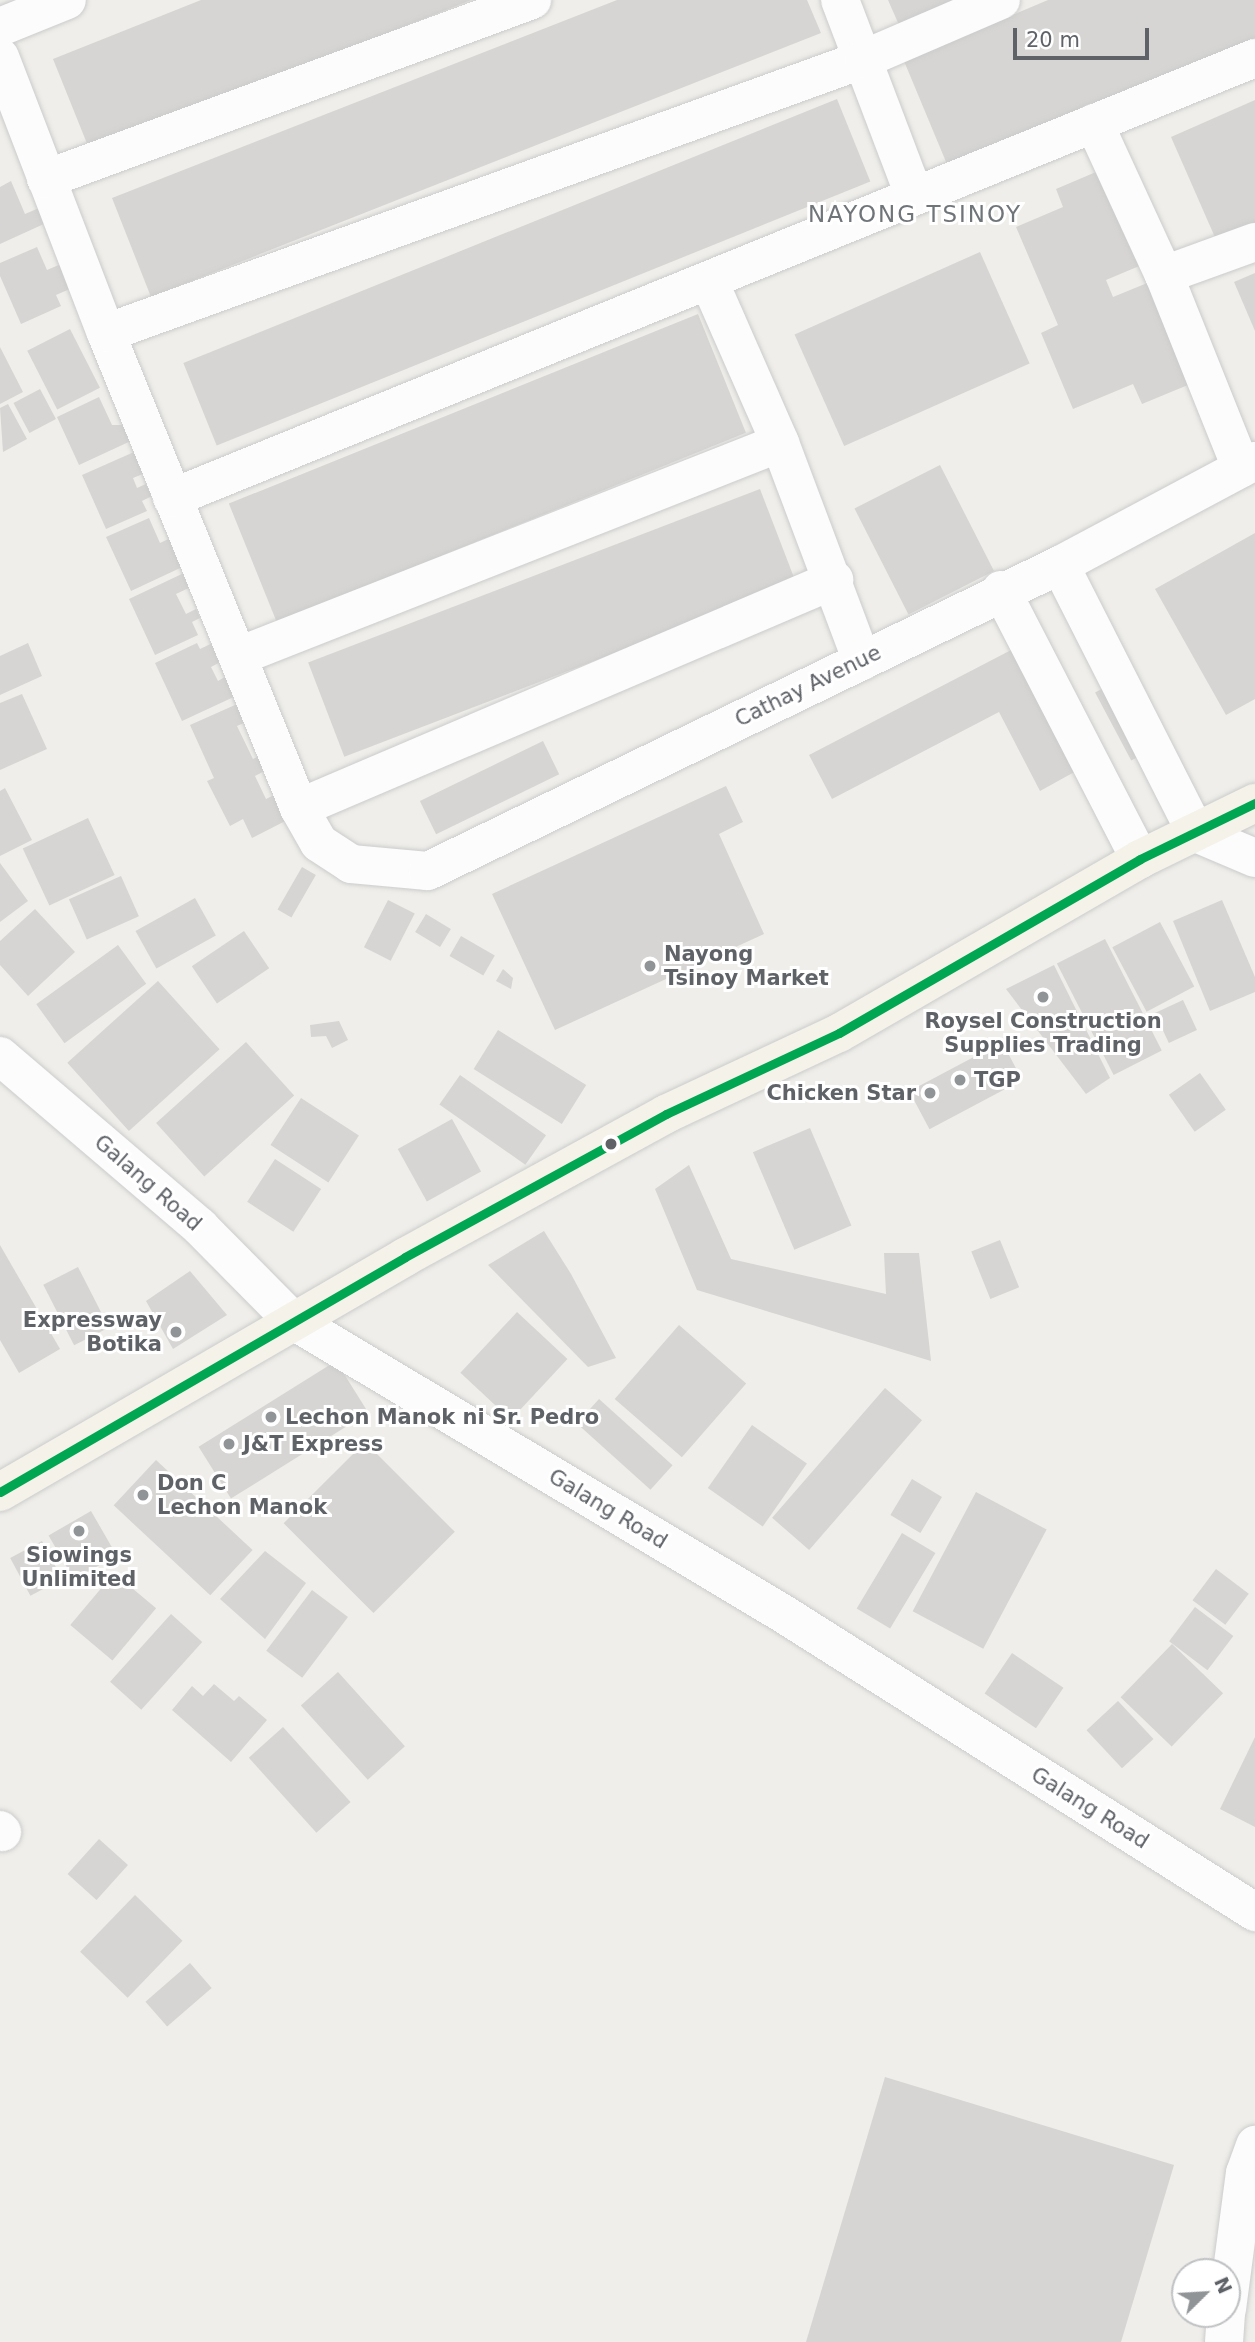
<!DOCTYPE html>
<html>
<head>
<meta charset="utf-8">
<style>
  body { margin:0 }
  #map { position:relative; width:1255px; height:2342px; overflow:hidden; background:#efeeea; font-family:"DejaVu Sans",sans-serif }
  div>[style] { position:absolute }
  [style*='--x'] { left:calc(var(--x)*1px); top:calc(var(--y)*1px); width:calc(var(--w)*1px); rotate:calc(var(--a)*1deg) }
  .building>* { inset:0; background:#d6d5d3; transform-origin:0 0 }
  .roads { filter:drop-shadow(0 0 2px #cbcccc) drop-shadow(0 0 2px #cbcccc) }
  .minor>* { height:38px; margin:-19px; padding:0 19px; transform-origin:19px; border-radius:19px; background:#fdfcfc }
  .major>* { height:38px; margin:-19px; padding:0 19px; transform-origin:19px; border-radius:19px; background:#f4f2e9 }
  .bus-1>* { height:9px; margin:-4.5px; padding:0 4.5px; transform-origin:4.5px; border-radius:4.5px; background:#00a651 }
  .dots>* { width:19px; height:19px; translate:-50% -50%; box-sizing:border-box; border:4px solid #fff; border-radius:50% }
  span { translate:-50% -50%; white-space:nowrap; text-align:center; line-height:1.15; -webkit-text-stroke:6px #fff; paint-order:stroke }
  .street-label { font-size:21px; color:#5f6368 }
  .poi-label { font-size:21px; color:#5f6368; font-weight:700 }
  .left { translate:0 -50%; text-align:left }
  .right { translate:-100% -50%; text-align:right }
  .neighbourhood-label { font-size:23px; color:#70757a; letter-spacing:2px }
  .north { position:absolute; left:1171px; top:2258px; width:70px; height:70px; box-sizing:border-box; background:#fff; border:2px solid #bfc1c3; border-radius:50%; rotate:66deg; font-size:19px; font-weight:700; line-height:28px; text-align:center; color:#5f6368 }
  .north::after { content:''; display:block; margin:auto; width:24px; height:32px; background:#919496; clip-path:polygon(50% 0,100% 100%,50% 72%,0 100%) }
  .scale { position:absolute; left:1013px; top:28px; width:136px; height:32px; box-sizing:border-box; border:4px solid #5f6368; border-top:0; padding-left:9px; font-size:21px; line-height:24px; white-space:nowrap; color:#5f6368; -webkit-text-stroke:5px #fff; paint-order:stroke }
</style>
</head>
<body>
<div id="map">
  <div class="building">
    <div style="clip-path:polygon(201px 0,471px 0,90px 151px,53px 59px)"></div>
    <div style="clip-path:polygon(617px 0,807px 0,821px 33px,151px 297px,112px 198px)"></div>
    <div style="clip-path:polygon(888px 0,958px 0,899px 25px)"></div>
    <div style="clip-path:polygon(1048px 0,1255px 0,1255px 39px,949px 169px,904px 61px)"></div>
    <div style="left:837px;top:99px;width:89px;height:705px;rotate:68deg"></div>
    <div style="clip-path:polygon(1255px 100px,1255px 237px,1221px 251px,1171px 137px)"></div>
    <div style="clip-path:polygon(1103px 169px,1144px 264px,1106px 280px,1113px 297px,1157px 279px,1200px 380px,1142px 404px,1133px 384px,1073px 409px,1041px 333px,1058px 325px,1016px 227px,1063px 207px,1056px 189px)"></div>
    <div style="clip-path:polygon(11px 181px,25px 214px,39px 208px,46px 223px,0 244px,0 187px)"></div>
    <div style="clip-path:polygon(37px 247px,47px 270px,68px 261px,79px 285px,56px 295px,61px 306px,21px 324px,0 276px,0 263px)"></div>
    <div style="left:980px;top:252px;width:122px;height:203px;rotate:66deg"></div>
    <div style="clip-path:polygon(1255px 273px,1255px 331px,1234px 282px)"></div>
    <div style="left:698px;top:314px;width:128px;height:506px;rotate:68deg"></div>
    <div style="left:70px;top:329px;width:66px;height:48px;rotate:63deg"></div>
    <div style="clip-path:polygon(0 347px,23px 392px,0 404px)"></div>
    <div style="left:40px;top:389px;width:34px;height:30px;rotate:62deg"></div>
    <div style="clip-path:polygon(99px 397px,112px 425px,126px 425px,133px 440px,79px 465px,57px 417px)"></div>
    <div style="clip-path:polygon(8px 404px,27px 439px,3px 452px,0 408px)"></div>
    <div style="clip-path:polygon(134px 452px,145px 473px,133px 478px,137px 488px,146px 484px,152px 496px,142px 501px,147px 511px,106px 529px,82px 475px)"></div>
    <div style="left:940px;top:465px;width:119px;height:96px;rotate:63deg"></div>
    <div style="left:760px;top:489px;width:101px;height:484px;rotate:69deg"></div>
    <div style="clip-path:polygon(149px 518px,160px 543px,181px 533px,193px 562px,131px 591px,106px 537px)"></div>
    <div style="clip-path:polygon(1255px 533px,1255px 699px,1226px 715px,1155px 589px)"></div>
    <div style="clip-path:polygon(186px 572px,193px 586px,176px 594px,186px 614px,196px 609px,200px 618px,192px 622px,198px 635px,155px 655px,129px 599px)"></div>
    <div style="clip-path:polygon(219px 640px,228px 658px,211px 667px,218px 681px,228px 675px,238px 695px,182px 721px,155px 663px,197px 643px,200px 649px)"></div>
    <div style="clip-path:polygon(28px 643px,42px 676px,0 695px,0 656px)"></div>
    <div style="clip-path:polygon(1015px 648px,1078px 770px,1040px 791px,999px 712px,832px 799px,809px 755px)"></div>
    <div style="left:1111px;top:684px;width:77px;height:18px;rotate:62deg"></div>
    <div style="clip-path:polygon(22px 694px,47px 749px,0 770px,0 703px)"></div>
    <div style="clip-path:polygon(244px 701px,253px 719px,237px 726px,253px 759px,263px 754px,270px 768px,255px 776px,266px 799px,284px 790px,297px 815px,252px 838px,243px 819px,230px 826px,207px 781px,214px 778px,190px 725px)"></div>
    <div style="left:543px;top:741px;width:37px;height:137px;rotate:64deg"></div>
    <div style="clip-path:polygon(726px 786px,743px 822px,719px 834px,764px 934px,555px 1030px,492px 894px)"></div>
    <div style="clip-path:polygon(5px 788px,32px 840px,0 856px,0 791px)"></div>
    <div style="left:88px;top:818px;width:63px;height:72px;rotate:65deg"></div>
    <div style="clip-path:polygon(0 863px,28px 901px,0 922px)"></div>
    <div style="left:302px;top:867px;width:16px;height:49px;rotate:30deg"></div>
    <div style="left:121px;top:876px;width:44px;height:57px;rotate:66deg"></div>
    <div style="left:195px;top:898px;width:43px;height:68px;rotate:61deg"></div>
    <div style="left:388px;top:900px;width:30px;height:53px;rotate:27deg"></div>
    <div style="clip-path:polygon(1222px 900px,1255px 977px,1255px 992px,1210px 1011px,1173px 921px)"></div>
    <div style="clip-path:polygon(35px 909px,75px 952px,28px 996px,0 965px,0 941px)"></div>
    <div style="left:426px;top:914px;width:29px;height:21px;rotate:31deg"></div>
    <div style="left:1160px;top:922px;width:73px;height:54px;rotate:62deg"></div>
    <div style="left:244px;top:931px;width:45px;height:63px;rotate:56deg"></div>
    <div style="left:461px;top:936px;width:39px;height:23px;rotate:30deg"></div>
    <div style="left:1105px;top:939px;width:125px;height:54px;rotate:63deg"></div>
    <div style="left:118px;top:945px;width:48px;height:101px;rotate:54deg"></div>
    <div style="clip-path:polygon(1054px 965px,1110px 1078px,1086px 1094px,1006px 989px)"></div>
    <div style="clip-path:polygon(503px 969px,513px 978px,511px 989px,496px 981px)"></div>
    <div style="left:158px;top:981px;width:92px;height:122px;rotate:48deg"></div>
    <div style="left:1183px;top:1000px;width:33px;height:31px;rotate:65deg"></div>
    <div style="clip-path:polygon(339px 1021px,348px 1040px,332px 1048px,326px 1036px,311px 1037px,310px 1025px)"></div>
    <div style="left:498px;top:1030px;width:104px;height:46px;rotate:32deg"></div>
    <div style="left:246px;top:1042px;width:72px;height:121px;rotate:48deg"></div>
    <div style="left:1002px;top:1042px;width:43px;height:105px;rotate:62deg"></div>
    <div style="left:1200px;top:1073px;width:45px;height:38px;rotate:55deg"></div>
    <div style="left:460px;top:1075px;width:105px;height:36px;rotate:35deg"></div>
    <div style="left:301px;top:1098px;width:69px;height:56px;rotate:33deg"></div>
    <div style="left:452px;top:1119px;width:60px;height:62px;rotate:61deg"></div>
    <div style="left:810px;top:1128px;width:106px;height:62px;rotate:67deg"></div>
    <div style="left:275px;top:1159px;width:55px;height:51px;rotate:33deg"></div>
    <div style="clip-path:polygon(689px 1165px,731px 1259px,886px 1294px,884px 1253px,919px 1253px,931px 1361px,697px 1290px,655px 1189px)"></div>
    <div style="clip-path:polygon(544px 1231px,571px 1274px,616px 1358px,588px 1367px,488px 1265px)"></div>
    <div style="left:1000px;top:1240px;width:51px;height:31px;rotate:68deg"></div>
    <div style="clip-path:polygon(0 1245px,60px 1349px,19px 1373px,0 1340px)"></div>
    <div style="left:78px;top:1267px;width:68px;height:39px;rotate:63deg"></div>
    <div style="clip-path:polygon(190px 1271px,227px 1315px,173px 1349px,146px 1301px)"></div>
    <div style="left:517px;top:1312px;width:69px;height:83px;rotate:43deg"></div>
    <div style="left:679px;top:1325px;width:89px;height:98px;rotate:41deg"></div>
    <div style="left:336px;top:1361px;width:61px;height:162px;rotate:58deg"></div>
    <div style="left:885px;top:1388px;width:49px;height:172px;rotate:41deg"></div>
    <div style="left:599px;top:1399px;width:99px;height:33px;rotate:42deg"></div>
    <div style="left:752px;top:1425px;width:67px;height:77px;rotate:35deg"></div>
    <div style="left:365px;top:1442px;width:127px;height:115px;rotate:45deg"></div>
    <div style="left:156px;top:1460px;width:132px;height:62px;rotate:43deg"></div>
    <div style="left:912px;top:1479px;width:35px;height:42px;rotate:31deg"></div>
    <div style="left:976px;top:1492px;width:80px;height:135px;rotate:28deg"></div>
    <div style="left:91px;top:1511px;width:51px;height:49px;rotate:60deg"></div>
    <div style="left:902px;top:1533px;width:39px;height:88px;rotate:31deg"></div>
    <div style="left:42px;top:1541px;width:43px;height:36px;rotate:62deg"></div>
    <div style="clip-path:polygon(265px 1551px,306px 1583px,265px 1639px,220px 1599px)"></div>
    <div style="left:1216px;top:1569px;width:41px;height:39px;rotate:37deg"></div>
    <div style="left:114px;top:1573px;width:55px;height:68px;rotate:40deg"></div>
    <div style="left:312px;top:1590px;width:45px;height:76px;rotate:37deg"></div>
    <div style="left:1195px;top:1607px;width:48px;height:43px;rotate:37deg"></div>
    <div style="left:171px;top:1614px;width:42px;height:91px;rotate:42deg"></div>
    <div style="left:1172px;top:1644px;width:71px;height:74px;rotate:44deg"></div>
    <div style="left:1012px;top:1653px;width:62px;height:49px;rotate:34deg"></div>
    <div style="left:338px;top:1672px;width:100px;height:50px;rotate:48deg"></div>
    <div style="clip-path:polygon(214px 1684px,234px 1701px,239px 1696px,267px 1720px,231px 1762px,172px 1710px,192px 1686px,203px 1696px)"></div>
    <div style="left:1118px;top:1701px;width:52px;height:43px;rotate:47deg"></div>
    <div style="left:283px;top:1727px;width:101px;height:46px;rotate:48deg"></div>
    <div style="clip-path:polygon(1255px 1737px,1255px 1827px,1220px 1809px)"></div>
    <div style="left:99px;top:1839px;width:39px;height:47px;rotate:42deg"></div>
    <div style="left:135px;top:1895px;width:66px;height:79px;rotate:44deg"></div>
    <div style="left:190px;top:1963px;width:33px;height:59px;rotate:49deg"></div>
    <div style="clip-path:polygon(885px 2077px,1174px 2165px,1121px 2342px,806px 2342px)"></div>
  </div>
  <div class="roads">
    <div class="minor">
      <div style="--x:840;--y:0;--w:209;--a:69.2"></div>
      <div style="--x:0;--y:27;--w:72;--a:-21.9"></div>
      <div style="--x:0;--y:57;--w:296;--a:69"></div>
      <div style="--x:106;--y:333;--w:513;--a:67.89"></div>
      <div style="--x:299;--y:808;--w:40;--a:60.3"></div>
      <div style="--x:319;--y:843;--w:38;--a:33"></div>
      <div style="--x:351;--y:864;--w:77;--a:5.2"></div>
      <div style="--x:428;--y:871;--w:702;--a:-25.84"></div>
      <div style="--x:1060;--y:565;--w:221;--a:-28.1"></div>
      <div style="--x:1094;--y:123;--w:167;--a:65.3"></div>
      <div style="--x:1164;--y:275;--w:208;--a:68.2"></div>
      <div style="--x:46;--y:179;--w:518;--a:-20.22"></div>
      <div style="--x:1164;--y:275;--w:97;--a:-19.9"></div>
      <div style="--x:709;--y:281;--w:177;--a:66.3"></div>
      <div style="--x:780;--y:443;--w:233;--a:69.4"></div>
      <div style="--x:106;--y:333;--w:806;--a:-19.87"></div>
      <div style="--x:864;--y:59;--w:149;--a:-23.3"></div>
      <div style="--x:172;--y:498;--w:1169;--a:-22.11"></div>
      <div style="--x:1060;--y:565;--w:301;--a:63.1"></div>
      <div style="--x:1196;--y:833;--w:64;--a:23"></div>
      <div style="--x:1001;--y:590;--w:303;--a:62.7"></div>
      <div style="--x:239;--y:656;--w:581;--a:-21.49"></div>
      <div style="--x:299;--y:808;--w:582;--a:-23.08"></div>
      <div style="--x:0;--y:1056;--w:263;--a:40.5"></div>
      <div style="--x:200;--y:1227;--w:131;--a:45.3"></div>
      <div style="--x:292;--y:1320;--w:571;--a:30.88"></div>
      <div style="--x:782;--y:1613;--w:560;--a:32.3"></div>
      <div style="--x:0;--y:1830;--w:3;--a:45"></div>
      <div style="--x:1227;--y:2309;--w:137;--a:-82.5"></div>
      <div style="--x:1245;--y:2173;--w:30;--a:-70"></div>
      <div style="--x:1224;--y:2342;--w:28;--a:-86"></div>
    </div>
    <div class="major">
      <div style="--x:0;--y:1492;--w:468;--a:-30.1"></div>
      <div style="--x:405;--y:1257;--w:298;--a:-28.7"></div>
      <div style="--x:666;--y:1114;--w:191;--a:-25.1"></div>
      <div style="--x:839;--y:1033;--w:348;--a:-30"></div>
      <div style="--x:1140;--y:859;--w:128;--a:-26"></div>
    </div>
  </div>
  <div class="bus-1">
    <div style="--x:0;--y:1492;--w:468;--a:-30.1"></div>
    <div style="--x:405;--y:1257;--w:298;--a:-28.7"></div>
    <div style="--x:666;--y:1114;--w:191;--a:-25.1"></div>
    <div style="--x:839;--y:1033;--w:348;--a:-30"></div>
    <div style="--x:1140;--y:859;--w:128;--a:-26"></div>
  </div>
  <div class="dots">
    <div style="left:650px;top:966px;background:#919496"></div>
    <div style="left:1043px;top:997px;background:#919496"></div>
    <div style="left:960px;top:1080px;background:#919496"></div>
    <div style="left:930px;top:1093px;background:#919496"></div>
    <div style="left:611px;top:1144px;background:#5f6368"></div>
    <div style="left:176px;top:1332px;background:#919496"></div>
    <div style="left:271px;top:1417px;background:#919496"></div>
    <div style="left:229px;top:1444px;background:#919496"></div>
    <div style="left:143px;top:1495px;background:#919496"></div>
    <div style="left:79px;top:1531px;background:#919496"></div>
  </div>
  <div class="street-label">
    <span style="left:808px;top:686px;rotate:-26deg">Cathay Avenue</span>
    <span style="left:148px;top:1183px;rotate:41deg">Galang Road</span>
    <span style="left:608px;top:1509px;rotate:31deg">Galang Road</span>
    <span style="left:1090px;top:1808px;rotate:32deg">Galang Road</span>
  </div>
  <div class="poi-label">
    <span class="left" style="left:664px;top:966px">Nayong<br>Tsinoy Market</span>
    <span style="left:1043px;top:1033px">Roysel Construction<br>Supplies Trading</span>
    <span class="left" style="left:974px;top:1080px">TGP</span>
    <span class="right" style="left:916px;top:1093px">Chicken Star</span>
    <span class="right" style="left:162px;top:1332px">Expressway<br>Botika</span>
    <span class="left" style="left:285px;top:1417px">Lechon Manok ni Sr. Pedro</span>
    <span class="left" style="left:243px;top:1444px">J&amp;T Express</span>
    <span class="left" style="left:157px;top:1495px">Don C<br>Lechon Manok</span>
    <span style="left:79px;top:1567px">Siowings<br>Unlimited</span>
  </div>
  <div class="neighbourhood-label">
    <span style="left:915px;top:214px">NAYONG TSINOY</span>
  </div>
  <div class="north">N</div>
  <div class="scale">20 m</div>
</div>
</body>
</html>
